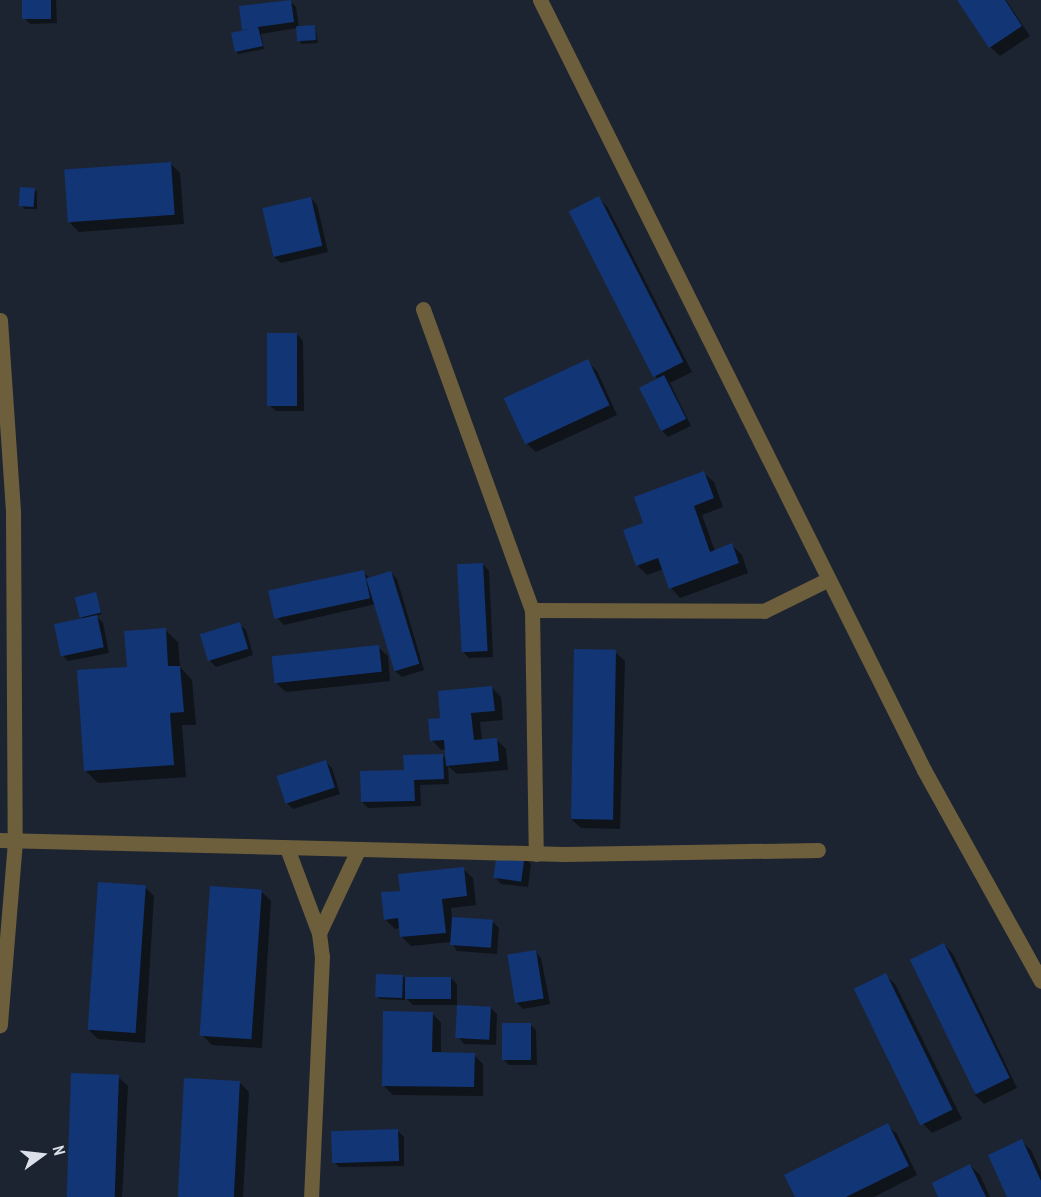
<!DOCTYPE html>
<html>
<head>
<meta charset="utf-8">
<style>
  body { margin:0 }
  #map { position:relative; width:1041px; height:1197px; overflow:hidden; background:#1d2431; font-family:"PT Sans Narrow",sans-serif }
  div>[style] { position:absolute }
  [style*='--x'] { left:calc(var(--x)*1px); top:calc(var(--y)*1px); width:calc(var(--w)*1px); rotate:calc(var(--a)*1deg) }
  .shadow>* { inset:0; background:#0007 }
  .building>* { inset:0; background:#123576; transform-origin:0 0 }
  .minor>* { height:15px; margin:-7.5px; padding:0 7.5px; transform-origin:7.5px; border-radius:7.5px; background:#6d5e3c }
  span { translate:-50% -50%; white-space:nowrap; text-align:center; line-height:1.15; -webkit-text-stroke:5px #1d2431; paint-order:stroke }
  .north { position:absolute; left:12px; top:1125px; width:60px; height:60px; -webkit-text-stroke:4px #1d2431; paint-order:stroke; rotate:75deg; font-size:16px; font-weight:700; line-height:24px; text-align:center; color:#dce0e9 }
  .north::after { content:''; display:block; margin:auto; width:21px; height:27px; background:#dce0e9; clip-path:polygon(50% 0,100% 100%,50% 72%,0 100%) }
</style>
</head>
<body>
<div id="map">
  <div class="shadow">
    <div style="clip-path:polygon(23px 0,56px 0,57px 23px,30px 24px,24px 18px)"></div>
    <div style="clip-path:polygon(959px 0,1006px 0,1030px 36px,1000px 56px,990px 47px)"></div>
    <div style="clip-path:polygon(290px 1px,296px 7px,299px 28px,315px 26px,318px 43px,301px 44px,297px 28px,261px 34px,264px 49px,239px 54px,236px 52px,246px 32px,243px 29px)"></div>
    <div style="clip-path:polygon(170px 163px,180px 173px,184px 224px,79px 232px,70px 223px)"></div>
    <div style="clip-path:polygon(34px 189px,37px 192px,37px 209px,25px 209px,22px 206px)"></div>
    <div style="clip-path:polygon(311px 198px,317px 205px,328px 252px,281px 263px,274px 257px)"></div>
    <div style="clip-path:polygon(599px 198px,608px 208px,692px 372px,670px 383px,691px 426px,668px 437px,662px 431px,657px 379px)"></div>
    <div style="clip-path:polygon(297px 334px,303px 341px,304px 411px,276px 411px,269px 405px)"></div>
    <div style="clip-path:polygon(587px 361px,597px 371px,617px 415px,536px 452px,526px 443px)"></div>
    <div style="clip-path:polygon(704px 473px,714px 482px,723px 507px,702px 515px,715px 551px,732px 545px,742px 555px,748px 573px,680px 598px,671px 588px,664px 569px,647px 575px,637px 565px,645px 524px)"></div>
    <div style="clip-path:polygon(483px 564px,489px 571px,493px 657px,469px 658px,463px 652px)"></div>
    <div style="clip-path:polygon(363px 571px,370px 579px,391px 573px,397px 579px,424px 670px,402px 677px,395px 671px,376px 604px,284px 625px,278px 619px)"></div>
    <div style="clip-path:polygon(95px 594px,102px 614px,96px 616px,103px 623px,109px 653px,68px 661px,62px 655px,84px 620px,80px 616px)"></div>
    <div style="clip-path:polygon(239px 624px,246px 630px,253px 655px,216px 667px,210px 661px)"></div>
    <div style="clip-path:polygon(165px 630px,178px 642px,180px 667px,192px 680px,196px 725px,182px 725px,186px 777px,98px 783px,85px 770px,128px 669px)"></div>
    <div style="clip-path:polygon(378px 647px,388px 656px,390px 681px,286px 692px,276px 683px)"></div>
    <div style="clip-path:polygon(615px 652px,625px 661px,620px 829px,581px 828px,571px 819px)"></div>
    <div style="clip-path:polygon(492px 688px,501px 697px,503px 720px,480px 722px,482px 741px,497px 740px,506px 749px,508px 770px,457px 774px,448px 766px,449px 784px,420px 785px,421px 806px,368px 808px,362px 802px,405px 771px,442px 755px,447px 760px,446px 749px,441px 750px,432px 740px,442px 719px)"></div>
    <div style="clip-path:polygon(326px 762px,332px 768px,340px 794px,293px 809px,287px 803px)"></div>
    <div style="clip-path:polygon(524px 858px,531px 864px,528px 887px,501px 884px,495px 877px)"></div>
    <div style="clip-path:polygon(463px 869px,473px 878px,476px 905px,451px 908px,452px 919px,493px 922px,499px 928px,497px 954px,457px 951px,451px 942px,411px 946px,401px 936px,400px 928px,395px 929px,385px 919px,401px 892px)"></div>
    <div style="clip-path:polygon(145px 887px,154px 896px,145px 1043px,98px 1039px,89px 1030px)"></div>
    <div style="clip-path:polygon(261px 891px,271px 901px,262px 1048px,212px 1045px,202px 1035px)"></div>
    <div style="clip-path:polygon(944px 944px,953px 954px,1017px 1088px,984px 1104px,975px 1095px)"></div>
    <div style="clip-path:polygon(535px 951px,541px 958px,550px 1004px,523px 1009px,516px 1002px)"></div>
    <div style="clip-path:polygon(885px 975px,895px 984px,962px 1119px,932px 1133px,923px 1124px)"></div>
    <div style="clip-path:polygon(403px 976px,407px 980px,451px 978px,457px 984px,457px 1005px,413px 1005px,405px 997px,405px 1000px,380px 999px,377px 996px)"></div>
    <div style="clip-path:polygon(491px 1008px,497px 1014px,496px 1045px,464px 1044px,458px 1037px)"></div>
    <div style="clip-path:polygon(432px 1013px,441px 1023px,441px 1054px,474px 1055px,483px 1064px,483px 1096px,393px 1095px,383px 1085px)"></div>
    <div style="clip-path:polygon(530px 1024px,536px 1030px,537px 1065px,509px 1065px,503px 1059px)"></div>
    <div style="clip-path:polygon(118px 1077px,128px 1086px,122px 1197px,66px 1197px)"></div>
    <div style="clip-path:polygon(239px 1082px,249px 1092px,243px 1197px,179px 1197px)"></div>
    <div style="clip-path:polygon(887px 1125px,897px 1134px,917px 1175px,874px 1197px,797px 1197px)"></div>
    <div style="clip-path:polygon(398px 1131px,404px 1137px,404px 1166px,339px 1167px,333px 1161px)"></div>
    <div style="clip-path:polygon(1021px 1141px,1031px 1150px,1041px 1172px,1041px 1197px,1009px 1197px)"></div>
    <div style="clip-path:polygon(970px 1165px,980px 1175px,990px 1197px,940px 1197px)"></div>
  </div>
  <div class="building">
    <div style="left:22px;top:0;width:29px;height:19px"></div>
    <div style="clip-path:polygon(291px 0,294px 22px,258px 27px,263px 46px,235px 52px,231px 33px,249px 29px,242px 30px,239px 6px)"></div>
    <div style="clip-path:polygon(957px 0,1005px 0,1022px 26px,989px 48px)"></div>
    <div style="left:315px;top:25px;width:15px;height:19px;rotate:86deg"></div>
    <div style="left:171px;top:162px;width:53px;height:107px;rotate:86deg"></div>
    <div style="left:20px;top:187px;width:15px;height:19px;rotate:4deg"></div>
    <div style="left:599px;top:196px;width:186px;height:34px;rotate:63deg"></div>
    <div style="left:311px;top:197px;width:50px;height:50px;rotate:77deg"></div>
    <div style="left:267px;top:333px;width:30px;height:73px"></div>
    <div style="left:588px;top:359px;width:51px;height:93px;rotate:65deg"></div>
    <div style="left:664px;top:375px;width:49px;height:28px;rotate:63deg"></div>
    <div style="clip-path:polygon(704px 471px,714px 498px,694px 506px,710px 552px,732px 543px,739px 563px,669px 589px,658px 558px,636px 566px,623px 530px,643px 523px,634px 497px)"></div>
    <div style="left:483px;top:563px;width:88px;height:26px;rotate:87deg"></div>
    <div style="left:364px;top:570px;width:29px;height:98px;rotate:78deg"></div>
    <div style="left:391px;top:571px;width:97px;height:26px;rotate:73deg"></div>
    <div style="left:96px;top:592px;width:21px;height:22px;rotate:76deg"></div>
    <div style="left:97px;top:615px;width:33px;height:44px;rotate:78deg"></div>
    <div style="left:240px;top:622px;width:28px;height:42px;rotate:73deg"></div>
    <div style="clip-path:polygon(166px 628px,168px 666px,180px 666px,184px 712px,170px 713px,174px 765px,84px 771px,77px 670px,127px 667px,124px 631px)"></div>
    <div style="left:379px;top:645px;width:27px;height:108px;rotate:84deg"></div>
    <div style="left:574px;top:649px;width:42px;height:170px;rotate:1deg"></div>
    <div style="clip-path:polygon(492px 686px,495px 711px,471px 713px,474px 740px,497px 738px,499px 761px,446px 766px,444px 740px,430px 741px,428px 719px,440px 718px,438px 691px)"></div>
    <div style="clip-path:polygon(443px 754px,444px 779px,414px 780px,415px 801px,361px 802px,360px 771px,404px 770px,403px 755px)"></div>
    <div style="left:326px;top:760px;width:29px;height:52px;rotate:72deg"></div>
    <div style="left:497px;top:852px;width:28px;height:26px;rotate:8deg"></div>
    <div style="clip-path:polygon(464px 867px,467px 896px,442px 899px,446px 933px,400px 937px,398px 918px,384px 920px,381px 892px,400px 891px,398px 874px)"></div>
    <div style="left:98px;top:882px;width:48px;height:148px;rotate:4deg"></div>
    <div style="left:210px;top:886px;width:52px;height:150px;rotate:4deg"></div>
    <div style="left:452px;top:917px;width:41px;height:28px;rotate:4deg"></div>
    <div style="left:944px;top:943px;width:150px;height:38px;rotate:64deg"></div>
    <div style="left:536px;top:950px;width:49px;height:29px;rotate:81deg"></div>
    <div style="left:886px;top:973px;width:152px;height:36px;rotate:64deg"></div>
    <div style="left:376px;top:974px;width:27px;height:23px;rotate:2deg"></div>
    <div style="left:405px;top:977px;width:46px;height:22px"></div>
    <div style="left:457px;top:1005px;width:34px;height:33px;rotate:3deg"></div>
    <div style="clip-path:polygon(383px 1011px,433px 1012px,432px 1052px,475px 1053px,474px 1087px,382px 1086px)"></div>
    <div style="left:502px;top:1023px;width:29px;height:37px"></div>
    <div style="left:71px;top:1073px;width:48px;height:124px;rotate:2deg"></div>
    <div style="left:184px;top:1078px;width:56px;height:119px;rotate:3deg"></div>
    <div style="clip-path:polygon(888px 1123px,909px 1166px,846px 1197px,795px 1197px,784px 1175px)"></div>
    <div style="left:398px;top:1129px;width:32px;height:67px;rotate:88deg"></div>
    <div style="clip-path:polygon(1022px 1139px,1041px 1181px,1041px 1197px,1007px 1197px,988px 1155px)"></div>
    <div style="clip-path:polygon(970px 1164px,986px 1197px,938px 1197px,932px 1183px)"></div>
  </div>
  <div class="minor">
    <div style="--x:540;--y:0;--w:860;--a:63.49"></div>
    <div style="--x:924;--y:770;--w:241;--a:61"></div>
    <div style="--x:423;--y:309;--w:320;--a:70.1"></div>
    <div style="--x:532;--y:610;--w:244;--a:89.1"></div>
    <div style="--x:0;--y:320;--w:192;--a:86.1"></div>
    <div style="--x:13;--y:512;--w:329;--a:89.7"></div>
    <div style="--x:15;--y:841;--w:185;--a:94.7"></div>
    <div style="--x:532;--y:610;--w:232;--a:0.2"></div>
    <div style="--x:764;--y:611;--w:70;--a:-26.2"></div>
    <div style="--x:0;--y:840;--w:564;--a:1.42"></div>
    <div style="--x:564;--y:854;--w:254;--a:-0.9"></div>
    <div style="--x:287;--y:848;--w:91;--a:69.4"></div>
    <div style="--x:319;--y:933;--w:23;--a:83"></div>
    <div style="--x:322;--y:956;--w:241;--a:92.6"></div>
    <div style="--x:319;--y:933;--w:92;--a:-64.8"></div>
  </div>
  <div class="north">N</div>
</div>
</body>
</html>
